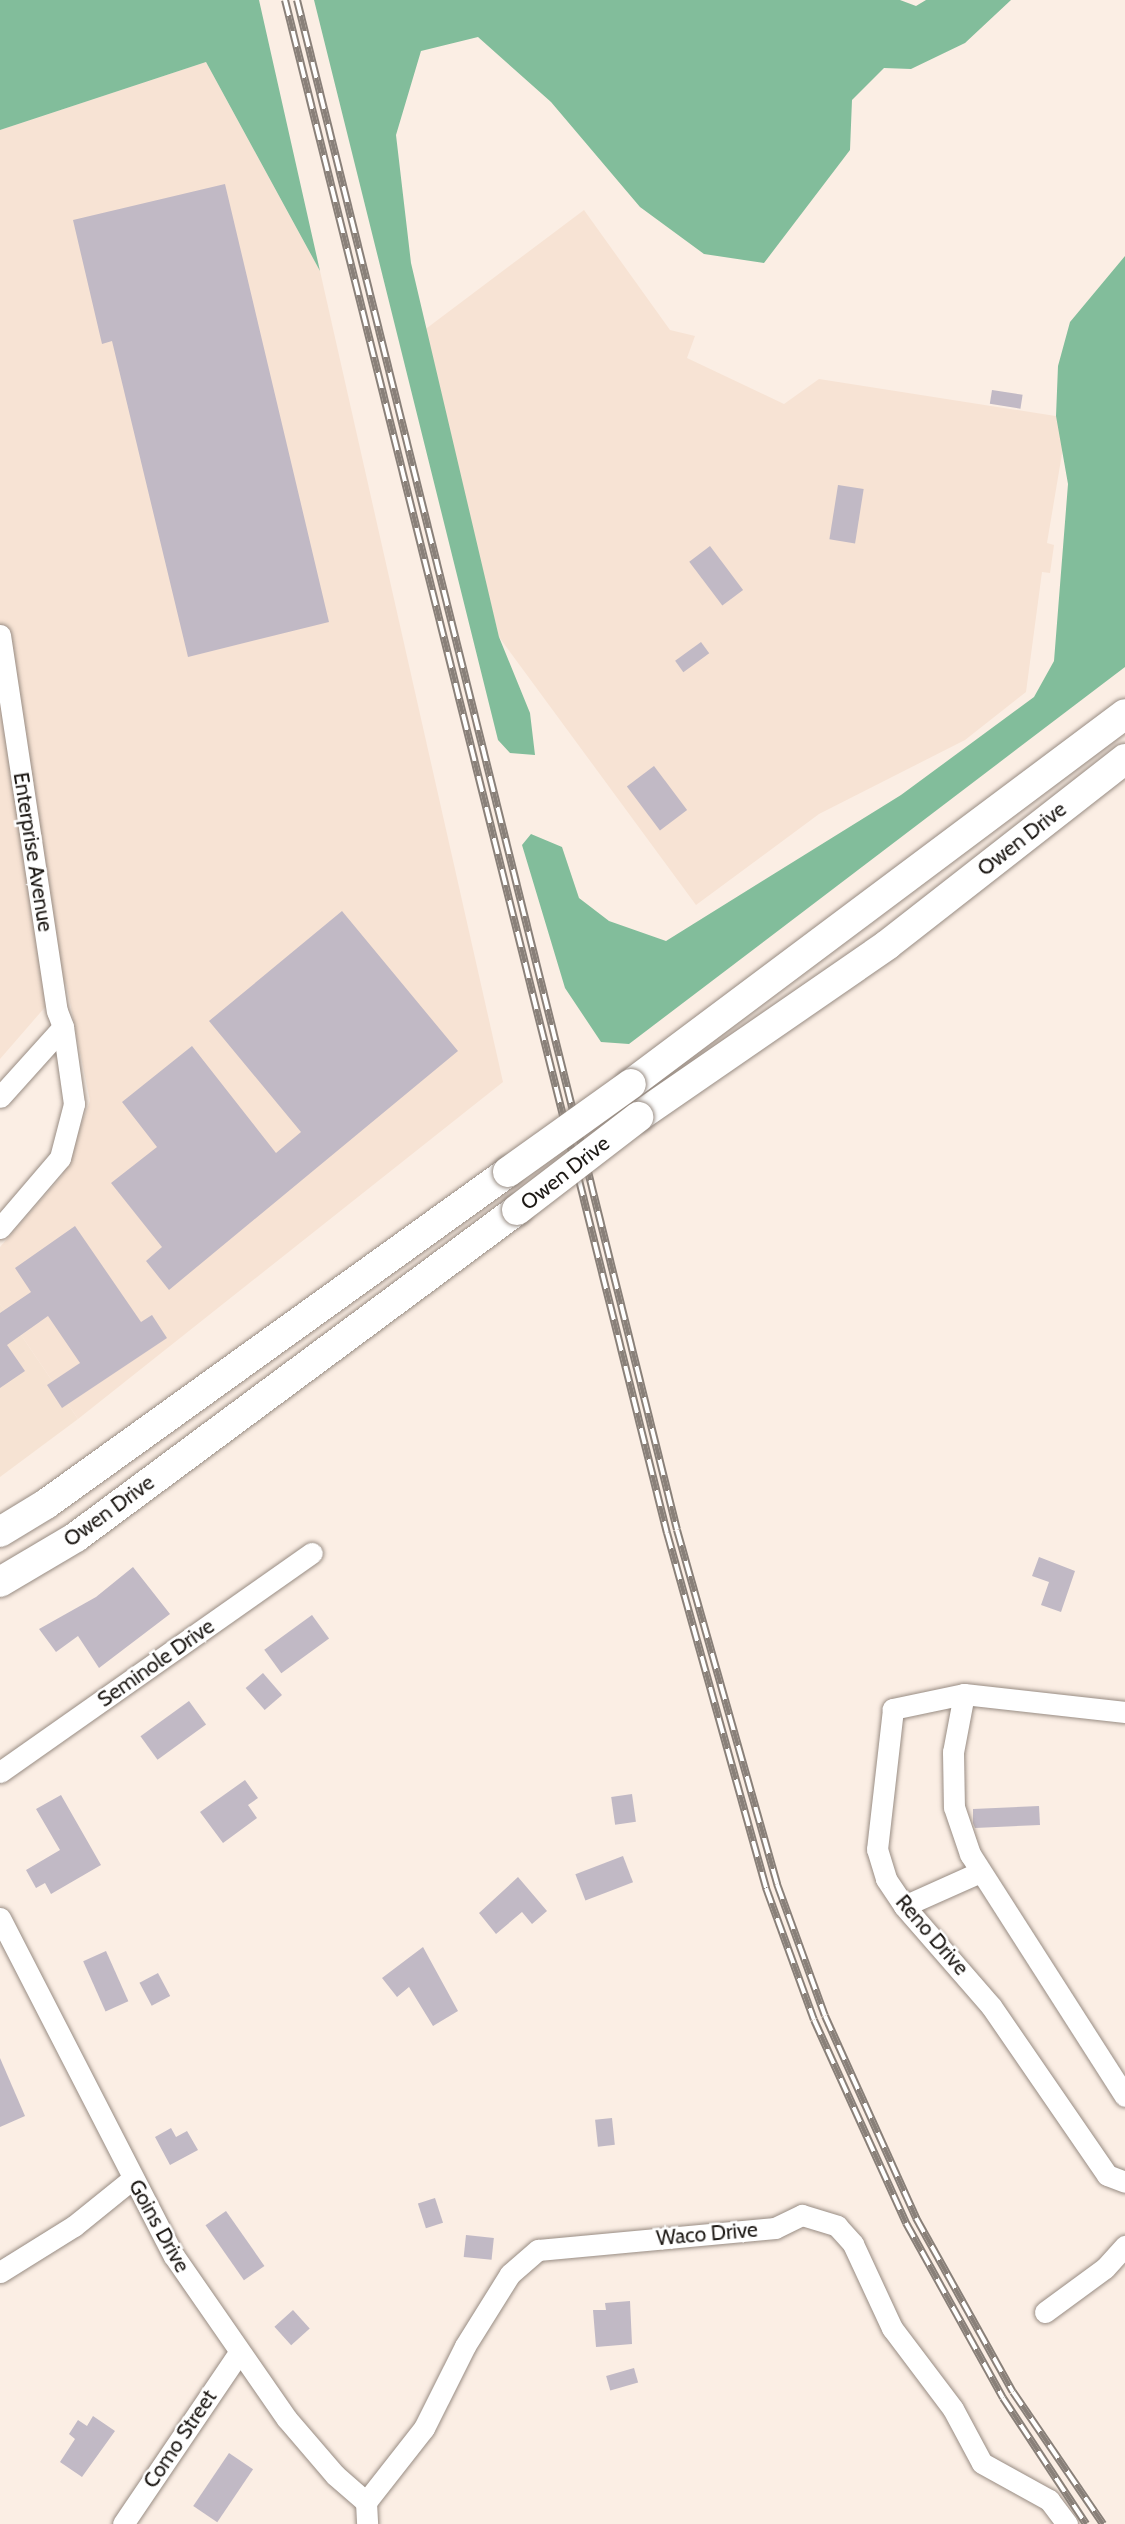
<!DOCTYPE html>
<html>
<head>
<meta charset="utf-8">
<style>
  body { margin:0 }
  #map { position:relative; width:1125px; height:2524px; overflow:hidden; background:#fbeee4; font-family:Cabin,sans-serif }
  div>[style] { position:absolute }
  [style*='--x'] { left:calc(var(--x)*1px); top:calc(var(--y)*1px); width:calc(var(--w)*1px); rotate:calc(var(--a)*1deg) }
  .commercial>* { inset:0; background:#f6e3d3 }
  .built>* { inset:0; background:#f7e3d4 }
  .forest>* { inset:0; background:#82bd9b }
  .building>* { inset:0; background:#c1b9c5; transform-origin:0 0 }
  .roads { filter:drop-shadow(0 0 2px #988c83) drop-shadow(0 0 2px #988c83) }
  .minor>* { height:21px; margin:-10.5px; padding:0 10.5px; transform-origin:10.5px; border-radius:10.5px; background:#fff }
  .highway>* { height:30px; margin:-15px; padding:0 15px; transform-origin:15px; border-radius:15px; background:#fff }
  .rail>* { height:8px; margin-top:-4px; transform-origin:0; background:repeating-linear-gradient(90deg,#fff 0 16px,#898079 0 32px); box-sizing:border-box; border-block:2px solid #898079 }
  .bridges { filter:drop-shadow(0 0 2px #988c83) drop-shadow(0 0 2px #988c83) }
  .highway-bridge>* { height:30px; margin:-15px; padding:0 15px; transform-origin:15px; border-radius:15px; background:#fff }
  span { translate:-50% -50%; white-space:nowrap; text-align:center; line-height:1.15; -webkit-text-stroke:5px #fff; paint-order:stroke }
  .street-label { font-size:21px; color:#1d1915 }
</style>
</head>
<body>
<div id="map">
  <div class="commercial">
    <div style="clip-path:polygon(0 1304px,78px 1419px,0 1477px)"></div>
  </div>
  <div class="built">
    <div style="clip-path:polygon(206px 62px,320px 271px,503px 1082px,78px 1419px,0 1304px,0 1247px,62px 1176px,90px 1101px,66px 983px,0 1059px,0 130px)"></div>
    <div style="clip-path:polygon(584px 210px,670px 330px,695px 336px,687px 358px,784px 404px,819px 379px,1068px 418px,1047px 543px,1054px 545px,1050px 573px,1042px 572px,1026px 692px,965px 740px,819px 814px,696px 905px,499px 637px,423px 331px)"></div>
  </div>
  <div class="forest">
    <div style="clip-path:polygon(0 0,259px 0,320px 271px,206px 62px,0 130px)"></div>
    <div style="clip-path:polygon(314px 0,900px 0,916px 6px,926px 0,1011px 0,965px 43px,911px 69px,884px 68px,852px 100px,850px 150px,764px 263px,704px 254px,640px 207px,551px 102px,478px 37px,421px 51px,396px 135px,411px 263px,499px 637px,530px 713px,535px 755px,510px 753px,498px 740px)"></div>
    <div style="clip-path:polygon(1125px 256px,1125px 667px,629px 1044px,601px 1042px,565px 988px,522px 845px,531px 834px,562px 847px,579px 898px,609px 921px,666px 941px,901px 795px,1034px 697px,1054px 661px,1068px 484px,1056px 416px,1058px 366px,1070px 322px)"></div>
  </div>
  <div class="building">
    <div style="clip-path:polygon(225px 184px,329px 622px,188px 657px,112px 341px,102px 344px,73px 220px)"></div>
    <div style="left:992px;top:390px;width:31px;height:14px;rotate:9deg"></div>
    <div style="left:838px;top:485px;width:26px;height:55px;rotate:9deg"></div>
    <div style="left:710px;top:546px;width:55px;height:26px;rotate:53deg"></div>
    <div style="left:701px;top:642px;width:14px;height:32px;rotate:54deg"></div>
    <div style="left:654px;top:766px;width:55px;height:34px;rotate:53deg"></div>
    <div style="clip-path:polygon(342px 911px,458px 1051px,169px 1290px,146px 1261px,162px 1247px,111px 1183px,157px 1147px,122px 1102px,192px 1046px,276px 1153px,301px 1132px,209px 1021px)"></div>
    <div style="clip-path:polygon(75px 1226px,141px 1322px,152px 1315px,167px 1338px,62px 1408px,47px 1385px,80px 1363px,48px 1316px,7px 1345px,25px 1371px,0 1388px,0 1313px,31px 1292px,15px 1268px)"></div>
    <div style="clip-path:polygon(1039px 1557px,1075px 1571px,1061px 1612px,1041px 1605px,1049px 1582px,1032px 1576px)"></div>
    <div style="clip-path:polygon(133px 1567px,170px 1614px,99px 1668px,78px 1636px,56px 1652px,39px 1629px,96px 1597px)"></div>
    <div style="left:312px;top:1615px;width:29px;height:59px;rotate:54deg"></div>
    <div style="left:263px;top:1673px;width:29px;height:23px;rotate:49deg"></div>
    <div style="left:189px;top:1701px;width:29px;height:60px;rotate:54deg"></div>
    <div style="clip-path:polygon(245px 1780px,258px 1798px,248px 1805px,257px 1818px,223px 1843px,200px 1812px)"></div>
    <div style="left:632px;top:1794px;width:28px;height:21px;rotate:82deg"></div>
    <div style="clip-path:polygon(61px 1795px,101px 1865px,51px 1894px,45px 1883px,36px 1888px,26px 1870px,60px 1850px,36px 1809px)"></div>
    <div style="clip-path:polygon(1039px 1806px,1040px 1825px,975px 1828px,973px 1823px,973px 1809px)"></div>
    <div style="left:623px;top:1856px;width:28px;height:51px;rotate:69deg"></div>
    <div style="clip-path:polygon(518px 1877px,547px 1911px,532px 1924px,522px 1912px,496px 1934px,479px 1913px)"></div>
    <div style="clip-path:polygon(423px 1947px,458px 2011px,433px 2026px,409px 1987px,397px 1997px,382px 1978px)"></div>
    <div style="left:106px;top:1951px;width:55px;height:25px;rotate:66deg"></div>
    <div style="left:158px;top:1973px;width:26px;height:21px;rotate:62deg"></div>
    <div style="clip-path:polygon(0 2058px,25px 2116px,0 2127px)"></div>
    <div style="left:612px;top:2118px;width:27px;height:17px;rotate:84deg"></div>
    <div style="clip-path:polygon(171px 2128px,176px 2137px,187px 2131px,198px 2150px,170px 2165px,155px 2137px)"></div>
    <div style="left:435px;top:2198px;width:26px;height:18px;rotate:72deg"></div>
    <div style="left:226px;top:2211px;width:67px;height:25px;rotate:55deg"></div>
    <div style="left:466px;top:2235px;width:28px;height:22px;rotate:6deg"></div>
    <div style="clip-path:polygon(630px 2301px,632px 2344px,596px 2347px,593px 2310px,606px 2310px,605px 2303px)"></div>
    <div style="left:293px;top:2310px;width:25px;height:25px;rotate:48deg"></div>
    <div style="left:634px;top:2368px;width:15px;height:29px;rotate:74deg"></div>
    <div style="clip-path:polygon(93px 2416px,115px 2431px,82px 2477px,60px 2462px,75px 2439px,69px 2434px,78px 2420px,87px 2426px)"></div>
    <div style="left:229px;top:2453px;width:29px;height:64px;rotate:34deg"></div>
  </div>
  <div class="roads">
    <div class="minor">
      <div style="--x:0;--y:635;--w:380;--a:81.4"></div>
      <div style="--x:57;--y:1011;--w:17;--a:69"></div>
      <div style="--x:63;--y:1027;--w:94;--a:132"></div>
      <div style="--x:0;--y:1228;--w:92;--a:-49.4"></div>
      <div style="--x:60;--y:1158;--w:56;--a:-75.5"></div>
      <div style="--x:74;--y:1104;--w:78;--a:-98.1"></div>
      <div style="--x:964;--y:1694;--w:59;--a:100.7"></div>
      <div style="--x:953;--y:1752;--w:55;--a:89"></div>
      <div style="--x:954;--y:1807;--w:50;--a:71.2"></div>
      <div style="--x:970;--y:1854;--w:287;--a:57.4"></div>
      <div style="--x:1125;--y:1712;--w:162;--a:-173.6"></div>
      <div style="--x:964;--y:1694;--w:73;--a:168.1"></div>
      <div style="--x:893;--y:1709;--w:141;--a:96.5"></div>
      <div style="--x:877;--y:1849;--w:31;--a:73"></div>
      <div style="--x:886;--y:1879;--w:32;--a:56"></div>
      <div style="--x:904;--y:1906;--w:133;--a:49"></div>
      <div style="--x:991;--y:2006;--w:205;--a:55.5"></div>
      <div style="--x:1107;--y:2175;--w:19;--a:21"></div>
      <div style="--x:0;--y:1772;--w:381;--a:-35.1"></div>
      <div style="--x:904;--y:1906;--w:83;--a:-24.1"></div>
      <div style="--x:0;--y:1918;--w:380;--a:62.8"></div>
      <div style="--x:174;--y:2256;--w:198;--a:55.3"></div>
      <div style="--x:287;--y:2419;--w:74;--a:49.4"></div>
      <div style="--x:335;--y:2475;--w:41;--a:41.1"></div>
      <div style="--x:0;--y:2272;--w:87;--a:-31.9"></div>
      <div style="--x:74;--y:2226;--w:75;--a:-39"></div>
      <div style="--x:1045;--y:2312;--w:74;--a:-36.3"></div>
      <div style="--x:1105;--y:2268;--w:30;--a:-48"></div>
      <div style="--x:366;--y:2502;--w:94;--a:-51.9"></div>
      <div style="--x:424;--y:2428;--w:92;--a:-63.4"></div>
      <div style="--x:465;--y:2346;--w:85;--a:-58"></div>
      <div style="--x:510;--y:2274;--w:37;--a:-41"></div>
      <div style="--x:538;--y:2250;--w:238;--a:-5.3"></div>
      <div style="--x:775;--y:2228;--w:30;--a:-26"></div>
      <div style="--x:802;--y:2215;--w:37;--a:17"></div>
      <div style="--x:837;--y:2226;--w:24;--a:48"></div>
      <div style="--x:853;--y:2244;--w:93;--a:65.1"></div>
      <div style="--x:892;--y:2328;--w:101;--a:53"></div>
      <div style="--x:953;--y:2409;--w:61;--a:61.8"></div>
      <div style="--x:982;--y:2463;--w:77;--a:28.9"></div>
      <div style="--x:1049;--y:2500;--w:30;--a:53"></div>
      <div style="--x:366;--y:2502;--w:22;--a:87"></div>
      <div style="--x:123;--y:2524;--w:205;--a:-55.9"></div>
    </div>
    <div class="highway">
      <div style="--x:631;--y:1084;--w:617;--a:-36.83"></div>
      <div style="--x:638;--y:1117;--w:303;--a:-34.6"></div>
      <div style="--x:887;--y:945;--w:302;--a:-38"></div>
      <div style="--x:0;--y:1532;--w:54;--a:-31.3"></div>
      <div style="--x:46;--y:1504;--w:569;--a:-35.7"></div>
      <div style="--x:0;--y:1582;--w:88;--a:-30.6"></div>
      <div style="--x:76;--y:1537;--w:549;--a:-36.56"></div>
    </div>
  </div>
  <div class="rail">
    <div style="--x:285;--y:0;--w:1580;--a:76.01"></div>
    <div style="--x:667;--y:1533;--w:369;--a:74.4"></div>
    <div style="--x:766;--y:1888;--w:140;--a:70"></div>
    <div style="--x:814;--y:2020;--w:223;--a:65.6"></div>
    <div style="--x:906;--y:2223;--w:200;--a:61"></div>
    <div style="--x:1003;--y:2398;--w:151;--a:56.6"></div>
    <div style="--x:297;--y:0;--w:1576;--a:76.05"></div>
    <div style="--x:677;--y:1530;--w:368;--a:74.2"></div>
    <div style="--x:777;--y:1884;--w:140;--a:70"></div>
    <div style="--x:825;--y:2016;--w:222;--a:65.7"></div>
    <div style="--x:916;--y:2218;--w:199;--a:60.9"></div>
    <div style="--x:1013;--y:2392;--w:160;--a:55.7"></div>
  </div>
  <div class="bridges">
    <div class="highway-bridge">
      <div style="--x:508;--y:1172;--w:151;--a:-35.6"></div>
      <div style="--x:517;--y:1210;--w:153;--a:-37.5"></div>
    </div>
  </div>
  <div class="street-label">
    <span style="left:1022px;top:839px;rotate:-38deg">Owen Drive</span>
    <span style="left:33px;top:852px;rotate:81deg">Enterprise Avenue</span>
    <span style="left:565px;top:1173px;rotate:-38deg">Owen Drive</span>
    <span style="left:109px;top:1511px;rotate:-36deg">Owen Drive</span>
    <span style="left:156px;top:1663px;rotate:-35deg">Seminole Drive</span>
    <span style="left:932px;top:1935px;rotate:49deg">Reno Drive</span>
    <span style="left:159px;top:2226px;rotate:61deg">Goins Drive</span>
    <span style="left:707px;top:2234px;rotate:-5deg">Waco Drive</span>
    <span style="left:180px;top:2439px;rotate:-56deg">Como Street</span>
  </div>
</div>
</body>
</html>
